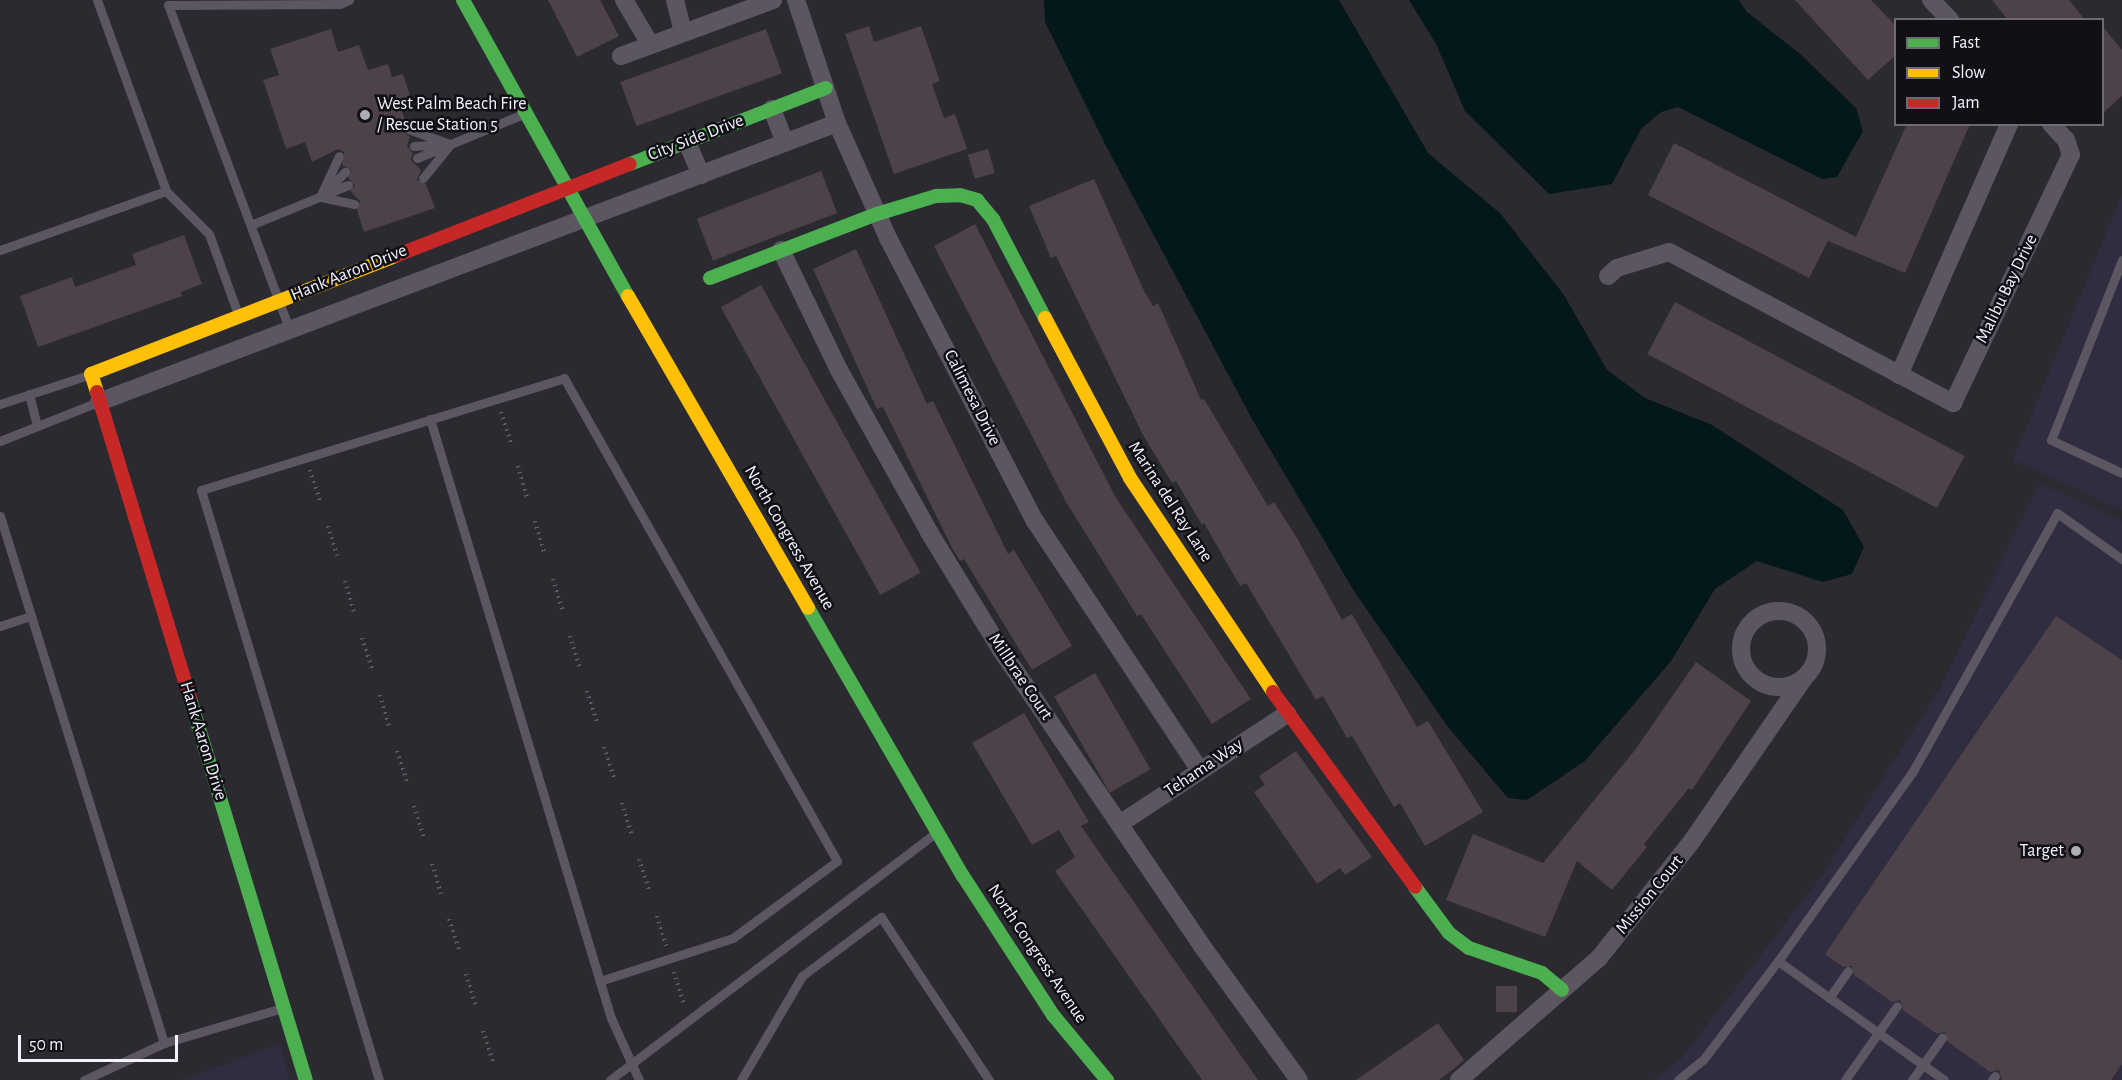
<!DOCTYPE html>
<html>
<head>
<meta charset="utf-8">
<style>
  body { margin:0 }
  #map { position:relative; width:2122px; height:1080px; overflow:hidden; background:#2a2a30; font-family:"Alegreya Sans",sans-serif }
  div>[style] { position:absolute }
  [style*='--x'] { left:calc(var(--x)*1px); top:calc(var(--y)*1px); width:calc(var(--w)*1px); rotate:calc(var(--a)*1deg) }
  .built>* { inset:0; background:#302d40 }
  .water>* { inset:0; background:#041819 }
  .building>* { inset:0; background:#4d4249; transform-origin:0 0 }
  .path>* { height:4px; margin-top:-2px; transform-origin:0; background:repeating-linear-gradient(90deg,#605c66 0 1.5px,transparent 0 6px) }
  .lane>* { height:9px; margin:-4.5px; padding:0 4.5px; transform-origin:4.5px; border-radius:4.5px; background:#5c5662 }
  .street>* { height:18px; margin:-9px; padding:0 9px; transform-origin:9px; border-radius:9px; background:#5c5662 }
  .street>.ring { margin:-9px; padding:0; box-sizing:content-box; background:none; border:18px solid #5c5662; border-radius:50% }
  .fast>* { height:14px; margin:-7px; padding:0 7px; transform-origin:7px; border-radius:7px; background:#4caf50 }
  .slow>* { height:14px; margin:-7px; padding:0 7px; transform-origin:7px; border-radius:7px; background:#ffc107 }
  .jam>* { height:14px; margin:-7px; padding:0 7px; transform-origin:7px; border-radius:7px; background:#c62828 }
  .dots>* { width:16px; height:16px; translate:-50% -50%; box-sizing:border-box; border:3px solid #111016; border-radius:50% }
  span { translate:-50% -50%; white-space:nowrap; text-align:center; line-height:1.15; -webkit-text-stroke:5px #111016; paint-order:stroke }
  .poi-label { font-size:18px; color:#f4f3fc }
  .left { translate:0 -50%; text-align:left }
  .right { translate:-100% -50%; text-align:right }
  .street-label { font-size:18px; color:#f4f3fc }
  .legend { position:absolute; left:1894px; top:18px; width:210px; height:108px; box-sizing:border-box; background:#111016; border:2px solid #6c6b72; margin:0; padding:8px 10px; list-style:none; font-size:18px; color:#f4f3fc }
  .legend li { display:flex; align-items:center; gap:12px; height:30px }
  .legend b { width:30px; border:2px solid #6c6b72 }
  .scale { position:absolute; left:18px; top:1035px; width:160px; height:27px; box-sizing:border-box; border:3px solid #f4f3fc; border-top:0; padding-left:8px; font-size:18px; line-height:21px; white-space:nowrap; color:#f4f3fc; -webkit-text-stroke:4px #111016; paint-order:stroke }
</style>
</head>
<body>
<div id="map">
  <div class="built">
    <div style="clip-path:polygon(2122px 195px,2122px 510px,2013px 460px)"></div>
    <div style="clip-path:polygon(2040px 483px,2122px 521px,2122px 1080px,1653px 1080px,1682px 1058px,1821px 877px,1939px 690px)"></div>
    <div style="clip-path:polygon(280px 1044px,290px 1080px,181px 1080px)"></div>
  </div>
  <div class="water">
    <div style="clip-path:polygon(1044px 0,1339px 0,1428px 153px,1500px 213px,1564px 295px,1607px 370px,1645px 398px,1712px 425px,1843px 510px,1864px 547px,1852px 574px,1823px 582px,1757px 561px,1715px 589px,1671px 661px,1585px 761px,1527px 800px,1508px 798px,1448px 727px,1354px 591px,1252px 419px,1105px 144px,1045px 22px)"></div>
    <div style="clip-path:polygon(1409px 0,1739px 0,1747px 12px,1800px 54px,1856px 108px,1863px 131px,1837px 177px,1822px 179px,1678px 107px,1661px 112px,1641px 129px,1612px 184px,1549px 194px,1465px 111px,1436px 44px)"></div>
  </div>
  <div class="building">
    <div style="clip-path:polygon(548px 0,600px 0,619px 36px,577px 57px)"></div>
    <div style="clip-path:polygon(1795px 0,1871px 0,1896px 26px,1896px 55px,1868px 80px)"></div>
    <div style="clip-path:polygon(1992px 0,2069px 0,2085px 20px,2008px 20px)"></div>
    <div style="clip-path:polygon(869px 26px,874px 42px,921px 26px,940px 81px,932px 84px,944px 118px,955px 114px,967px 149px,894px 174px,845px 34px)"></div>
    <div style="clip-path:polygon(2103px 27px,2122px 50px,2122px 96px,2103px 113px)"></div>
    <div style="clip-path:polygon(331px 29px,338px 52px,359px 45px,368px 70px,388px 64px,392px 77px,403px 74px,413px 104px,401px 108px,406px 123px,402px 131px,410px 137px,407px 146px,413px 153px,411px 160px,421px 170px,417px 180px,426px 184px,435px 208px,364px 232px,357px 210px,360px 201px,350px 191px,355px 185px,348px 178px,351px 170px,342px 165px,344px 152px,338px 149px,312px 162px,305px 142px,286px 149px,263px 80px,279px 75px,270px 49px)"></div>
    <div style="left:766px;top:29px;width:47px;height:155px;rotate:70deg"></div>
    <div style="clip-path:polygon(1907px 124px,1970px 124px,1905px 273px,1828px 241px,1809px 278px,1648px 195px,1674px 143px,1856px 237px)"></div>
    <div style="left:988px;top:149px;width:25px;height:21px;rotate:74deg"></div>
    <div style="left:821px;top:171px;width:45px;height:133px;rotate:69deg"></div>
    <div style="clip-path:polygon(1094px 179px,1144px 291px,1153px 306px,1158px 303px,1201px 400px,1204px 399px,1268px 506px,1274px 502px,1297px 538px,1342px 620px,1352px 614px,1417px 727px,1428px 721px,1483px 812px,1425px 846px,1400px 803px,1394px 807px,1352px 736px,1347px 738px,1323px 696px,1316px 700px,1246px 583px,1240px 586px,1204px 523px,1202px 525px,1176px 481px,1172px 483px,1143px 435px,1056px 256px,1051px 258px,1029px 206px)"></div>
    <div style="clip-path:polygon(975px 224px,1116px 498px,1251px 699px,1212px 724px,1141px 614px,1137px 616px,1066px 502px,934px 246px)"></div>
    <div style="clip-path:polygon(184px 235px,202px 284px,181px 292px,182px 296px,38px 347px,20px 296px,72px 277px,75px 287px,136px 265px,132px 254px)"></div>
    <div style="clip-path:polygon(856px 249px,927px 404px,933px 401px,1008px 554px,1014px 550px,1072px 646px,1032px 670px,964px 559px,960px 561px,952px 548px,883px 407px,877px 409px,813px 269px)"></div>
    <div style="left:761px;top:285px;width:329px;height:46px;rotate:61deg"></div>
    <div style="left:1675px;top:302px;width:328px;height:59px;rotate:28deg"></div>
    <div style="clip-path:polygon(2056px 616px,2122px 660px,2122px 1064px,2111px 1080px,2002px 1080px,1999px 1070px,1990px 1072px,1948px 1042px,1945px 1032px,1937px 1034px,1903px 1010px,1900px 1000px,1892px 1002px,1854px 975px,1852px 966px,1843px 967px,1825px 954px)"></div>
    <div style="clip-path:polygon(1696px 662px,1751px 701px,1692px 790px,1689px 788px,1644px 844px,1647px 847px,1612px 890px,1577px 861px,1545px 937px,1446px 900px,1473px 834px,1543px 863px,1635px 750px)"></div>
    <div style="left:1095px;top:673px;width:111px;height:47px;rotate:60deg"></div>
    <div style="clip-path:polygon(1024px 713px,1089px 822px,1081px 826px,1258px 1080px,1202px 1080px,1055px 871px,1075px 857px,1059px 830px,1032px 845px,972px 743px)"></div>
    <div style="clip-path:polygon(1296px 751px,1372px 857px,1345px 875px,1340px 868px,1317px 884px,1254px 792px,1265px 785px,1259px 776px)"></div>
    <div style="left:1496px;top:986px;width:21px;height:26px"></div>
    <div style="clip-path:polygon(1438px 1023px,1464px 1060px,1455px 1068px,1439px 1080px,1356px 1080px)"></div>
  </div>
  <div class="path">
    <div style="--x:501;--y:412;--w:32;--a:72"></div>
    <div style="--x:518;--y:466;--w:35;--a:74"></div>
    <div style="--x:310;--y:470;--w:33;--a:72"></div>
    <div style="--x:535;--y:521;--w:35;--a:74"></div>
    <div style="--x:328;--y:526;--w:31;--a:73"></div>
    <div style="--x:553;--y:579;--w:34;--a:73"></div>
    <div style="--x:345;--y:581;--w:33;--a:74"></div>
    <div style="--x:570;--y:636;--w:34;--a:73"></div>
    <div style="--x:362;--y:638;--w:33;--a:72"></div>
    <div style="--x:587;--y:691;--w:36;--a:72"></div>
    <div style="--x:380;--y:695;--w:32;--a:74"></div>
    <div style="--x:604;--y:747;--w:35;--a:72"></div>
    <div style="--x:397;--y:751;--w:33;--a:72"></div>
    <div style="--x:622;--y:803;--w:34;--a:73"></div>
    <div style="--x:414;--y:806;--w:34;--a:73"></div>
    <div style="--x:639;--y:859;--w:36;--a:72"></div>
    <div style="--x:432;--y:864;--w:31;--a:73"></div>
    <div style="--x:657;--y:916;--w:31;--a:73"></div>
    <div style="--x:449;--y:919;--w:33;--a:72"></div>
    <div style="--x:674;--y:972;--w:34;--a:73"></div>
    <div style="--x:466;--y:974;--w:34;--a:73"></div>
    <div style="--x:483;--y:1031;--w:33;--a:72"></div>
  </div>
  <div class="lane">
    <div style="--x:97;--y:0;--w:203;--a:70.1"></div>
    <div style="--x:166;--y:191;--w:61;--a:45"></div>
    <div style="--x:209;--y:234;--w:85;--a:70.1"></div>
    <div style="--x:408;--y:129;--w:45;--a:19.7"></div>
    <div style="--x:414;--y:146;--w:28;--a:-4"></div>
    <div style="--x:417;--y:158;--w:115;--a:-22.5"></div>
    <div style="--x:423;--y:178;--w:41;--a:-50.9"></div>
    <div style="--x:324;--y:193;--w:30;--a:-45"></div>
    <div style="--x:320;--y:197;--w:45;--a:-65.1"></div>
    <div style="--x:321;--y:197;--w:34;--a:12"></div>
    <div style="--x:251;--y:225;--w:105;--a:-22.4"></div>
    <div style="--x:0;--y:250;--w:176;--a:-19.6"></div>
    <div style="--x:2122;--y:260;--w:193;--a:111.5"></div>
    <div style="--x:2051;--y:440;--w:78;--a:24.9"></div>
    <div style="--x:290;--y:331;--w:348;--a:-110.5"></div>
    <div style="--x:168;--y:5;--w:172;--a:-0.3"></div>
    <div style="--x:340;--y:4;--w:10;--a:-24"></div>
    <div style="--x:29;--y:394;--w:33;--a:76"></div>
    <div style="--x:0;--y:404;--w:93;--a:-18.2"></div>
    <div style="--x:430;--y:419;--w:626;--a:73.19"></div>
    <div style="--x:611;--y:1018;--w:68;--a:65.7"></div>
    <div style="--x:0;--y:441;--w:105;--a:-21.7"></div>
    <div style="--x:0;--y:516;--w:552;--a:72.71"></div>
    <div style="--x:0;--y:626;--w:33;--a:-18"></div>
    <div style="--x:1778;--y:961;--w:233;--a:-54.6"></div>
    <div style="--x:1913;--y:771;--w:295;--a:-60.8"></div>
    <div style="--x:2057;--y:513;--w:80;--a:35.3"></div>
    <div style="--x:1829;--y:998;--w:33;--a:-55"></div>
    <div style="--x:84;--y:1080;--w:88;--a:-24.8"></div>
    <div style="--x:164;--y:1043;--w:123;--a:-16.5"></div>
    <div style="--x:379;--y:1080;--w:616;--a:-106.79"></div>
    <div style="--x:201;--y:490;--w:380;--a:-17.1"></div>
    <div style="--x:564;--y:378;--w:555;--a:60.52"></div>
    <div style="--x:837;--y:861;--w:129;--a:143.5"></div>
    <div style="--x:733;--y:938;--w:140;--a:162.1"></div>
    <div style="--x:610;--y:1080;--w:409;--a:-37.2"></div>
    <div style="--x:741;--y:1080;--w:121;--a:-59.6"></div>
    <div style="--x:802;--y:976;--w:99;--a:-36.8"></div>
    <div style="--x:881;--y:917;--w:196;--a:56.5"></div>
    <div style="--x:1678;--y:1080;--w:32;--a:-39"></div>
    <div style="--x:1703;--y:1060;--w:124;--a:-52.9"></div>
    <div style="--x:1778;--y:961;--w:204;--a:35.6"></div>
    <div style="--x:1845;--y:1080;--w:90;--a:-54.9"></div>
    <div style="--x:1912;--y:1080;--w:52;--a:-54.5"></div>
    <div style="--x:1992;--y:1080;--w:5;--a:-53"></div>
  </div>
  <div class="street">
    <div style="--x:624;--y:0;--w:51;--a:59.4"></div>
    <div style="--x:675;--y:0;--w:32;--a:76"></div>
    <div style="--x:796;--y:0;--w:130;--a:71.6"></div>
    <div style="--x:837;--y:123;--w:126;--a:66.1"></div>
    <div style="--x:888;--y:238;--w:319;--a:62.6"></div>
    <div style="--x:1035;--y:521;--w:299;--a:56.5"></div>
    <div style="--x:1931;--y:0;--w:28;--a:46"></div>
    <div style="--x:621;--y:56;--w:162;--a:-20.2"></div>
    <div style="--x:772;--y:109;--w:36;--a:69"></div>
    <div style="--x:687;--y:142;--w:36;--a:67"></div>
    <div style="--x:781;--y:250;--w:133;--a:64.2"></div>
    <div style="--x:839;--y:370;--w:185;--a:60.9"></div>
    <div style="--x:929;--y:532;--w:138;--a:58.6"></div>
    <div style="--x:1001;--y:650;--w:358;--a:55.8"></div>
    <div style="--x:1202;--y:946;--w:165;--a:54.1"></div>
    <div style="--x:1608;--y:276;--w:12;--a:-42"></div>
    <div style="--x:1617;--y:268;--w:54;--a:-17.1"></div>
    <div style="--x:1669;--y:252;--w:322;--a:28"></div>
    <div style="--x:1953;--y:403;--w:275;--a:-64.6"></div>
    <div style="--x:2071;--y:155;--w:16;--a:-108"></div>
    <div style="--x:2066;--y:140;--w:22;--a:-133"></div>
    <div style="--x:1899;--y:375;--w:274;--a:-66.3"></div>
    <div style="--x:99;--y:402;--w:789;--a:-20.71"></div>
    <div class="ring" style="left:1741px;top:611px;width:58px;height:58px"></div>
    <div style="--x:1121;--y:823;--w:199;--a:-33.3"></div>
    <div style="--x:1459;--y:1080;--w:186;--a:-41.1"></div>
    <div style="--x:1599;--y:958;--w:149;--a:-51.5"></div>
    <div style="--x:1692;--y:841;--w:198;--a:-55.5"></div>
  </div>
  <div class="fast">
    <div style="--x:463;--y:0;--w:339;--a:60.9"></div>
    <div style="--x:630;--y:164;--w:210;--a:-21.2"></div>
    <div style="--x:710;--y:278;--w:179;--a:-21"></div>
    <div style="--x:877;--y:214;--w:62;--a:-17"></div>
    <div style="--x:936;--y:196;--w:24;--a:-2"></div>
    <div style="--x:960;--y:195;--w:18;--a:16"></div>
    <div style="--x:977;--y:200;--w:25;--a:50"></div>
    <div style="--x:993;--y:219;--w:112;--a:62.3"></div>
    <div style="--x:808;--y:608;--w:310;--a:60"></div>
    <div style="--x:963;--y:876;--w:166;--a:57.1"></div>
    <div style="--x:1053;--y:1015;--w:85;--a:50.3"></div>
    <div style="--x:190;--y:699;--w:398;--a:73.1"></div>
    <div style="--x:1415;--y:887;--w:57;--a:53.5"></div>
    <div style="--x:1449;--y:933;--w:25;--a:37"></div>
    <div style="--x:1469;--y:948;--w:77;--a:18.9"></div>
    <div style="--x:1542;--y:973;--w:26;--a:40"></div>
  </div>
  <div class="slow">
    <div style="--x:628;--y:296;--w:360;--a:60"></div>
    <div style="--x:1045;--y:318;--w:181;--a:62"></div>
    <div style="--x:1130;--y:478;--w:257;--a:56.2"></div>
    <div style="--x:97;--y:392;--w:19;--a:-108"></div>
    <div style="--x:91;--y:374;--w:326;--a:-21.2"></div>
  </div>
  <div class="jam">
    <div style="--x:395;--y:256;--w:252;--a:-21.4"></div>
    <div style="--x:97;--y:392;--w:321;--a:73.1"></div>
    <div style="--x:1273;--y:692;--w:241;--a:53.9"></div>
  </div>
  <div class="dots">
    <div style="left:365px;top:115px;background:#adadb5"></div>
    <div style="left:2076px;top:851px;background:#adadb5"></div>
  </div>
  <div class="poi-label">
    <span class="left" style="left:377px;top:115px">West Palm Beach Fire<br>/ Rescue Station 5</span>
    <span class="right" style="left:2064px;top:851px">Target</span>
  </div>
  <div class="street-label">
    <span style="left:696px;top:138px;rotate:-21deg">City Side Drive</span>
    <span style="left:349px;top:273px;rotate:-22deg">Hank Aaron Drive</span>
    <span style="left:2007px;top:289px;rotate:-64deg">Malibu Bay Drive</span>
    <span style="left:972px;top:398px;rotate:63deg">Calimesa Drive</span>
    <span style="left:1170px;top:502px;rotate:57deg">Marina del Ray Lane</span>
    <span style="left:789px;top:538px;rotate:60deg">North Congress Avenue</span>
    <span style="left:1020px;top:677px;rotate:56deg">Millbrae Court</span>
    <span style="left:203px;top:741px;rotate:73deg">Hank Aaron Drive</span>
    <span style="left:1204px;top:768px;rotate:-34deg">Tehama Way</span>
    <span style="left:1650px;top:895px;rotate:-51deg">Mission Court</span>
    <span style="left:1037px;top:954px;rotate:56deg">North Congress Avenue</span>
  </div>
  <ul class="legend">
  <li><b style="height:8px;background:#4caf50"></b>Fast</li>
  <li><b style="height:8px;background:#ffc107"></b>Slow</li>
  <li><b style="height:8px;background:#c62828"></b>Jam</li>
  </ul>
  <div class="scale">50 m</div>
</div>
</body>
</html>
